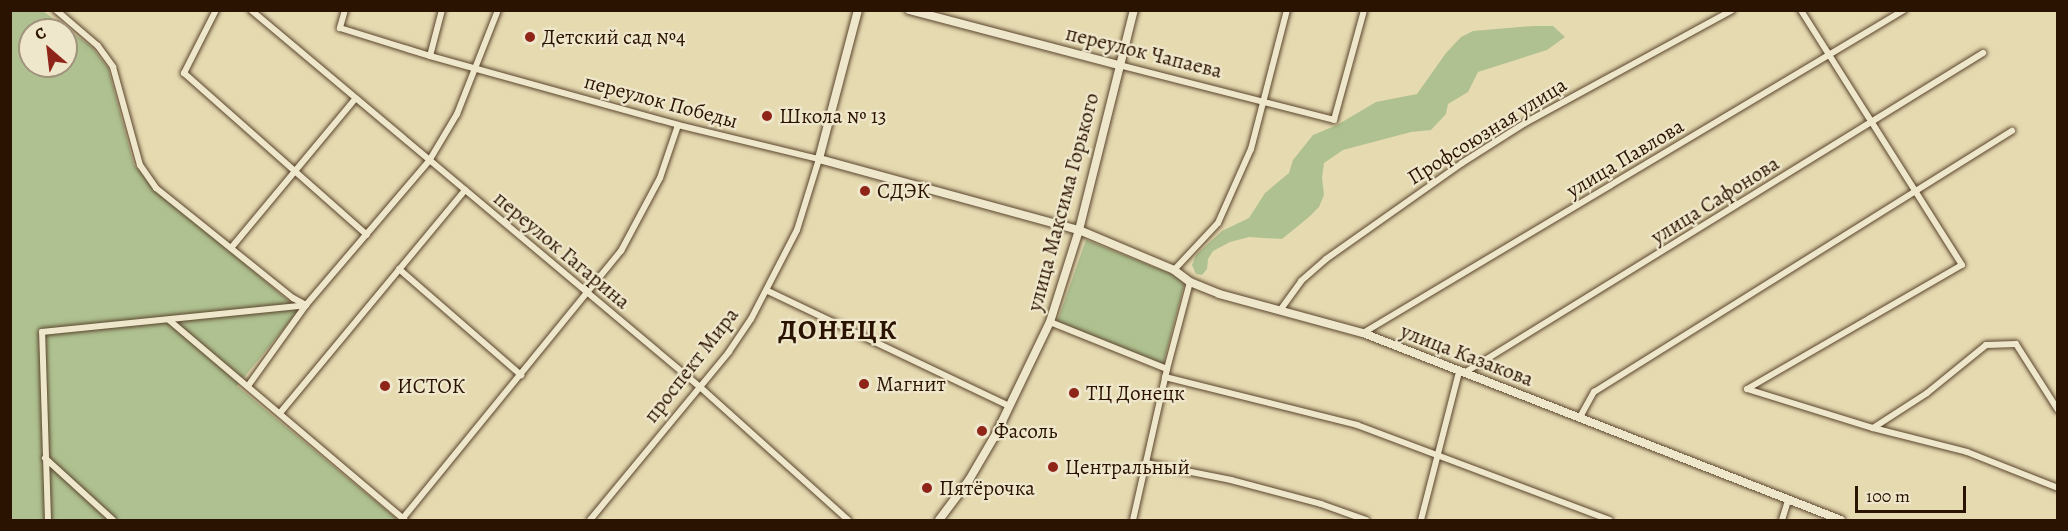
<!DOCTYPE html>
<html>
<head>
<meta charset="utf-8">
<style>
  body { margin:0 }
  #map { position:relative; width:2068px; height:531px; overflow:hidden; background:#e6dab1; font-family:Alegreya,serif }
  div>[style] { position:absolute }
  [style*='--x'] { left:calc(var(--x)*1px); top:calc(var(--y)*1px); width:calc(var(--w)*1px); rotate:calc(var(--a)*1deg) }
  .green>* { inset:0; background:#afc190 }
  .roads { filter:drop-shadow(0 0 2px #5a452d) drop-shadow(0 0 2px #5a452d) }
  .street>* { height:6px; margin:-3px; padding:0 3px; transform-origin:3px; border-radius:3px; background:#efe7cc }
  .secondary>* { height:8px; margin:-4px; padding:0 4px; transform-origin:4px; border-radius:4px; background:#efe7cc }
  .dots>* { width:16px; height:16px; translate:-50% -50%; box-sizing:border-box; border:3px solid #efe7cc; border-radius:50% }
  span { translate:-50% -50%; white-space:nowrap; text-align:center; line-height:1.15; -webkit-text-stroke:4.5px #efe7cc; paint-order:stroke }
  .poi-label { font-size:21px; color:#2b1301 }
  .left { translate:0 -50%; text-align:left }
  .street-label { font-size:21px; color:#2b1301 }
  .district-label { font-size:27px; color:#2b1301; font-weight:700; letter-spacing:1.5px }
  .frame { position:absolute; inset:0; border:12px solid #2b1301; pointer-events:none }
  .north { position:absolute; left:18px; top:18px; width:60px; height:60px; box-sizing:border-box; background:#efe7cc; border:2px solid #a1927b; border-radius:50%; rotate:332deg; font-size:16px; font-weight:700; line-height:24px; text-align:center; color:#2b1301 }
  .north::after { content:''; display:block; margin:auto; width:21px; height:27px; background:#8f2418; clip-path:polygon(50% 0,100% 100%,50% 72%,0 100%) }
  .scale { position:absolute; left:1855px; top:486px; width:111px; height:27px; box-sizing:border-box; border:3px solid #2b1301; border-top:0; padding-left:8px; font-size:18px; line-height:21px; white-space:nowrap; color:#2b1301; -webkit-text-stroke:4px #efe7cc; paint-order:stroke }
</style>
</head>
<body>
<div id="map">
  <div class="green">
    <div style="clip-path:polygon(evenodd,11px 11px,43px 11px,92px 47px,108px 68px,134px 165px,155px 187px,299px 310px,237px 386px,398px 520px,11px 520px,11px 11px,30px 30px,66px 30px,66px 66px,30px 66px,30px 30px)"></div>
    <div style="clip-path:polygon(1533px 26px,1553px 26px,1565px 37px,1547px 50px,1478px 72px,1468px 92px,1448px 104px,1446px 114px,1431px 130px,1411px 132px,1343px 150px,1324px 163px,1322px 178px,1324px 195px,1319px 207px,1309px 217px,1282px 239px,1249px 237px,1230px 242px,1213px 251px,1208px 259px,1207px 269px,1202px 275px,1196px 274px,1192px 265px,1196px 255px,1222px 231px,1249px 218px,1265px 193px,1289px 173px,1293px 160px,1313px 135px,1337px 125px,1376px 102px,1417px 94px,1446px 53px,1461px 37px,1473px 31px)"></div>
    <div style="clip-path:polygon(1086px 240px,1179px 277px,1184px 285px,1163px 365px,1057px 322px)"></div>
  </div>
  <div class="roads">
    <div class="street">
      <div style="--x:56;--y:10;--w:55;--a:40.6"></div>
      <div style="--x:98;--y:46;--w:26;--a:54"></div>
      <div style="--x:113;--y:67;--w:102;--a:74.6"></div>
      <div style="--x:140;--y:165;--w:28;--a:55"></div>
      <div style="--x:156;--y:188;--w:176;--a:38.8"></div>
      <div style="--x:293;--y:298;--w:15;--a:28"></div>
      <div style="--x:216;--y:10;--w:71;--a:116.9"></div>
      <div style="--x:184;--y:73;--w:244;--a:41.5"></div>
      <div style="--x:251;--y:10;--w:586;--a:40.02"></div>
      <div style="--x:700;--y:387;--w:199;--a:41.9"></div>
      <div style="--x:345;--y:10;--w:19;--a:106"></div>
      <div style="--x:340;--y:28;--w:94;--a:17.3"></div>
      <div style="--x:430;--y:56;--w:257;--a:15.5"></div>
      <div style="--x:678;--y:125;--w:145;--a:13.6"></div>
      <div style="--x:819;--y:159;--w:74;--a:107.2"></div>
      <div style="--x:797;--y:230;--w:100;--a:117.3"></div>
      <div style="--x:751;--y:319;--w:40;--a:124"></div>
      <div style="--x:729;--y:352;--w:218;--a:129.6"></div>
      <div style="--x:430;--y:56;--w:48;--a:-75.4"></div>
      <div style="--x:1119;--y:65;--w:222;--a:14.3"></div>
      <div style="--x:1334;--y:120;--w:114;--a:-74.7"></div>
      <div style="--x:231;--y:248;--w:194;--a:-50.2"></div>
      <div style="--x:399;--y:269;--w:162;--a:41"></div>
      <div style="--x:1174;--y:270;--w:64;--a:-46.9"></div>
      <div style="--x:1218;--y:223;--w:81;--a:-66"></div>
      <div style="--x:1251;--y:149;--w:144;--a:-75.5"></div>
      <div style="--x:768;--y:291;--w:267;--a:25.5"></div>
      <div style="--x:1281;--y:309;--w:34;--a:-54"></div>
      <div style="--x:1301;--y:281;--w:33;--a:-41"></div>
      <div style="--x:1326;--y:259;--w:166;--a:-35.2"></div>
      <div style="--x:1462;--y:163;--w:75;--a:-32.4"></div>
      <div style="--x:1525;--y:123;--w:236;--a:-28.6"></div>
      <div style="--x:169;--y:320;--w:309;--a:40.3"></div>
      <div style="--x:1050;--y:322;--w:126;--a:21.9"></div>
      <div style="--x:1363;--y:333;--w:630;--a:-30.84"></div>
      <div style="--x:1464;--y:373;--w:610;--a:-31.66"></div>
      <div style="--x:1165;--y:377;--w:198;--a:14"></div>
      <div style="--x:1357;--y:425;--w:270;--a:20.6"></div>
      <div style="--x:248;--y:386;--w:100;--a:-54.4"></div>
      <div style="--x:306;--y:305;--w:189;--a:-49.5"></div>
      <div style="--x:429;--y:161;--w:55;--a:-59.2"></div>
      <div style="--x:457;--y:114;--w:112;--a:-68.5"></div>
      <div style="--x:1747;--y:389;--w:248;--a:-30"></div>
      <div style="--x:1962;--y:265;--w:302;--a:-122.3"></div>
      <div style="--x:1747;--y:389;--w:132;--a:17.2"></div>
      <div style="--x:1873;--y:428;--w:97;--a:14.3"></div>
      <div style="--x:1967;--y:452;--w:98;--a:21.6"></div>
      <div style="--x:280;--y:413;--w:290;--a:-50.3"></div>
      <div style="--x:1580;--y:417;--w:29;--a:-61"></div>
      <div style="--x:1594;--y:392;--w:493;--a:-32"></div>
      <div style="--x:1873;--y:428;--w:64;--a:-32.9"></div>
      <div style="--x:1927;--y:393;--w:76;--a:-39.1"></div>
      <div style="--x:1986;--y:345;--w:30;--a:-2"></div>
      <div style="--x:2016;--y:344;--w:78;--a:57.5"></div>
      <div style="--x:45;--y:458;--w:92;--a:42.4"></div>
      <div style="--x:1146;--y:463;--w:87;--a:11.3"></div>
      <div style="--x:1231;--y:480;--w:93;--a:14.9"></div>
      <div style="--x:1321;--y:504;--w:48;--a:19.6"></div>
      <div style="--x:403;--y:518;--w:345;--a:-50.8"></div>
      <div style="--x:621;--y:251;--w:83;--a:-61.9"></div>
      <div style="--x:660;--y:178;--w:56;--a:-71.2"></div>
      <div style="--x:48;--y:520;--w:188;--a:-91.8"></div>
      <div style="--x:42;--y:332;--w:265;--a:-5.8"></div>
      <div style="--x:1133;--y:520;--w:155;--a:-77.3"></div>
      <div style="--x:1167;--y:369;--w:90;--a:-75.2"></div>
      <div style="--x:1421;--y:520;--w:153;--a:-75.6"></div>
      <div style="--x:1782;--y:520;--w:21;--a:-73"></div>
    </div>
    <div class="secondary">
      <div style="--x:858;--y:10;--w:154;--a:104.7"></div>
      <div style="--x:819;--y:159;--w:270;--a:15.3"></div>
      <div style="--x:1079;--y:230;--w:103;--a:22.8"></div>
      <div style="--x:1174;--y:270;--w:20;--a:37"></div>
      <div style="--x:1190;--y:282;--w:31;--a:22"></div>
      <div style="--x:1219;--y:294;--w:149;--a:15.2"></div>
      <div style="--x:1363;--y:333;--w:513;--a:21.37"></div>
      <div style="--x:909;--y:10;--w:217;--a:14.7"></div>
      <div style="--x:939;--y:520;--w:50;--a:-53.1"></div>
      <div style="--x:969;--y:480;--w:53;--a:-59.6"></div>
      <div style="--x:996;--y:434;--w:124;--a:-64.3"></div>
      <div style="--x:1050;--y:322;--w:96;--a:-72.5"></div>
      <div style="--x:1079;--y:230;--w:227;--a:-76"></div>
    </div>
  </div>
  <div class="dots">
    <div style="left:530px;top:37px;background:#8f2418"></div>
    <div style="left:767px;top:116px;background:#8f2418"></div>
    <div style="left:865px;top:191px;background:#8f2418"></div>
    <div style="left:864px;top:384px;background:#8f2418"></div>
    <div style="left:385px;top:386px;background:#8f2418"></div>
    <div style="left:1074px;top:393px;background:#8f2418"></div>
    <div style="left:982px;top:431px;background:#8f2418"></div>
    <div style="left:1053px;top:467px;background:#8f2418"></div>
    <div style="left:927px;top:488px;background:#8f2418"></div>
  </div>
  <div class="poi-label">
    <span class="left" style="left:542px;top:37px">Детский сад №4</span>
    <span class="left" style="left:779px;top:116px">Школа № 13</span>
    <span class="left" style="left:877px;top:191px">СДЭК</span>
    <span class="left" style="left:876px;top:384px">Магнит</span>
    <span class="left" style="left:397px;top:386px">ИСТОК</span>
    <span class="left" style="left:1086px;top:393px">ТЦ Донецк</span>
    <span class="left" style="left:994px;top:431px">Фасоль</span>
    <span class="left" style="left:1065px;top:467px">Центральный</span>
    <span class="left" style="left:939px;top:488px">Пятёрочка</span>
  </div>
  <div class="street-label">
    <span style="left:1144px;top:52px;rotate:14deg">переулок Чапаева</span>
    <span style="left:661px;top:101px;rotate:15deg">переулок Победы</span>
    <span style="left:1487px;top:131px;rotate:-32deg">Профсоюзная улица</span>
    <span style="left:1625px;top:158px;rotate:-31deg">улица Павлова</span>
    <span style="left:1715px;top:200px;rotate:-32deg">улица Сафонова</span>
    <span style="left:1063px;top:202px;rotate:-75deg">улица Максима Горького</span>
    <span style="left:562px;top:250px;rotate:40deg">переулок Гагарина</span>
    <span style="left:1467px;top:355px;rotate:21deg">улица Казакова</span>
    <span style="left:691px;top:365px;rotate:-52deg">проспект Мира</span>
  </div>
  <div class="district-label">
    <span style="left:838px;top:331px">ДОНЕЦК</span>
  </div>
  <div class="frame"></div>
  <div class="north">С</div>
  <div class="scale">100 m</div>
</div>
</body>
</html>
